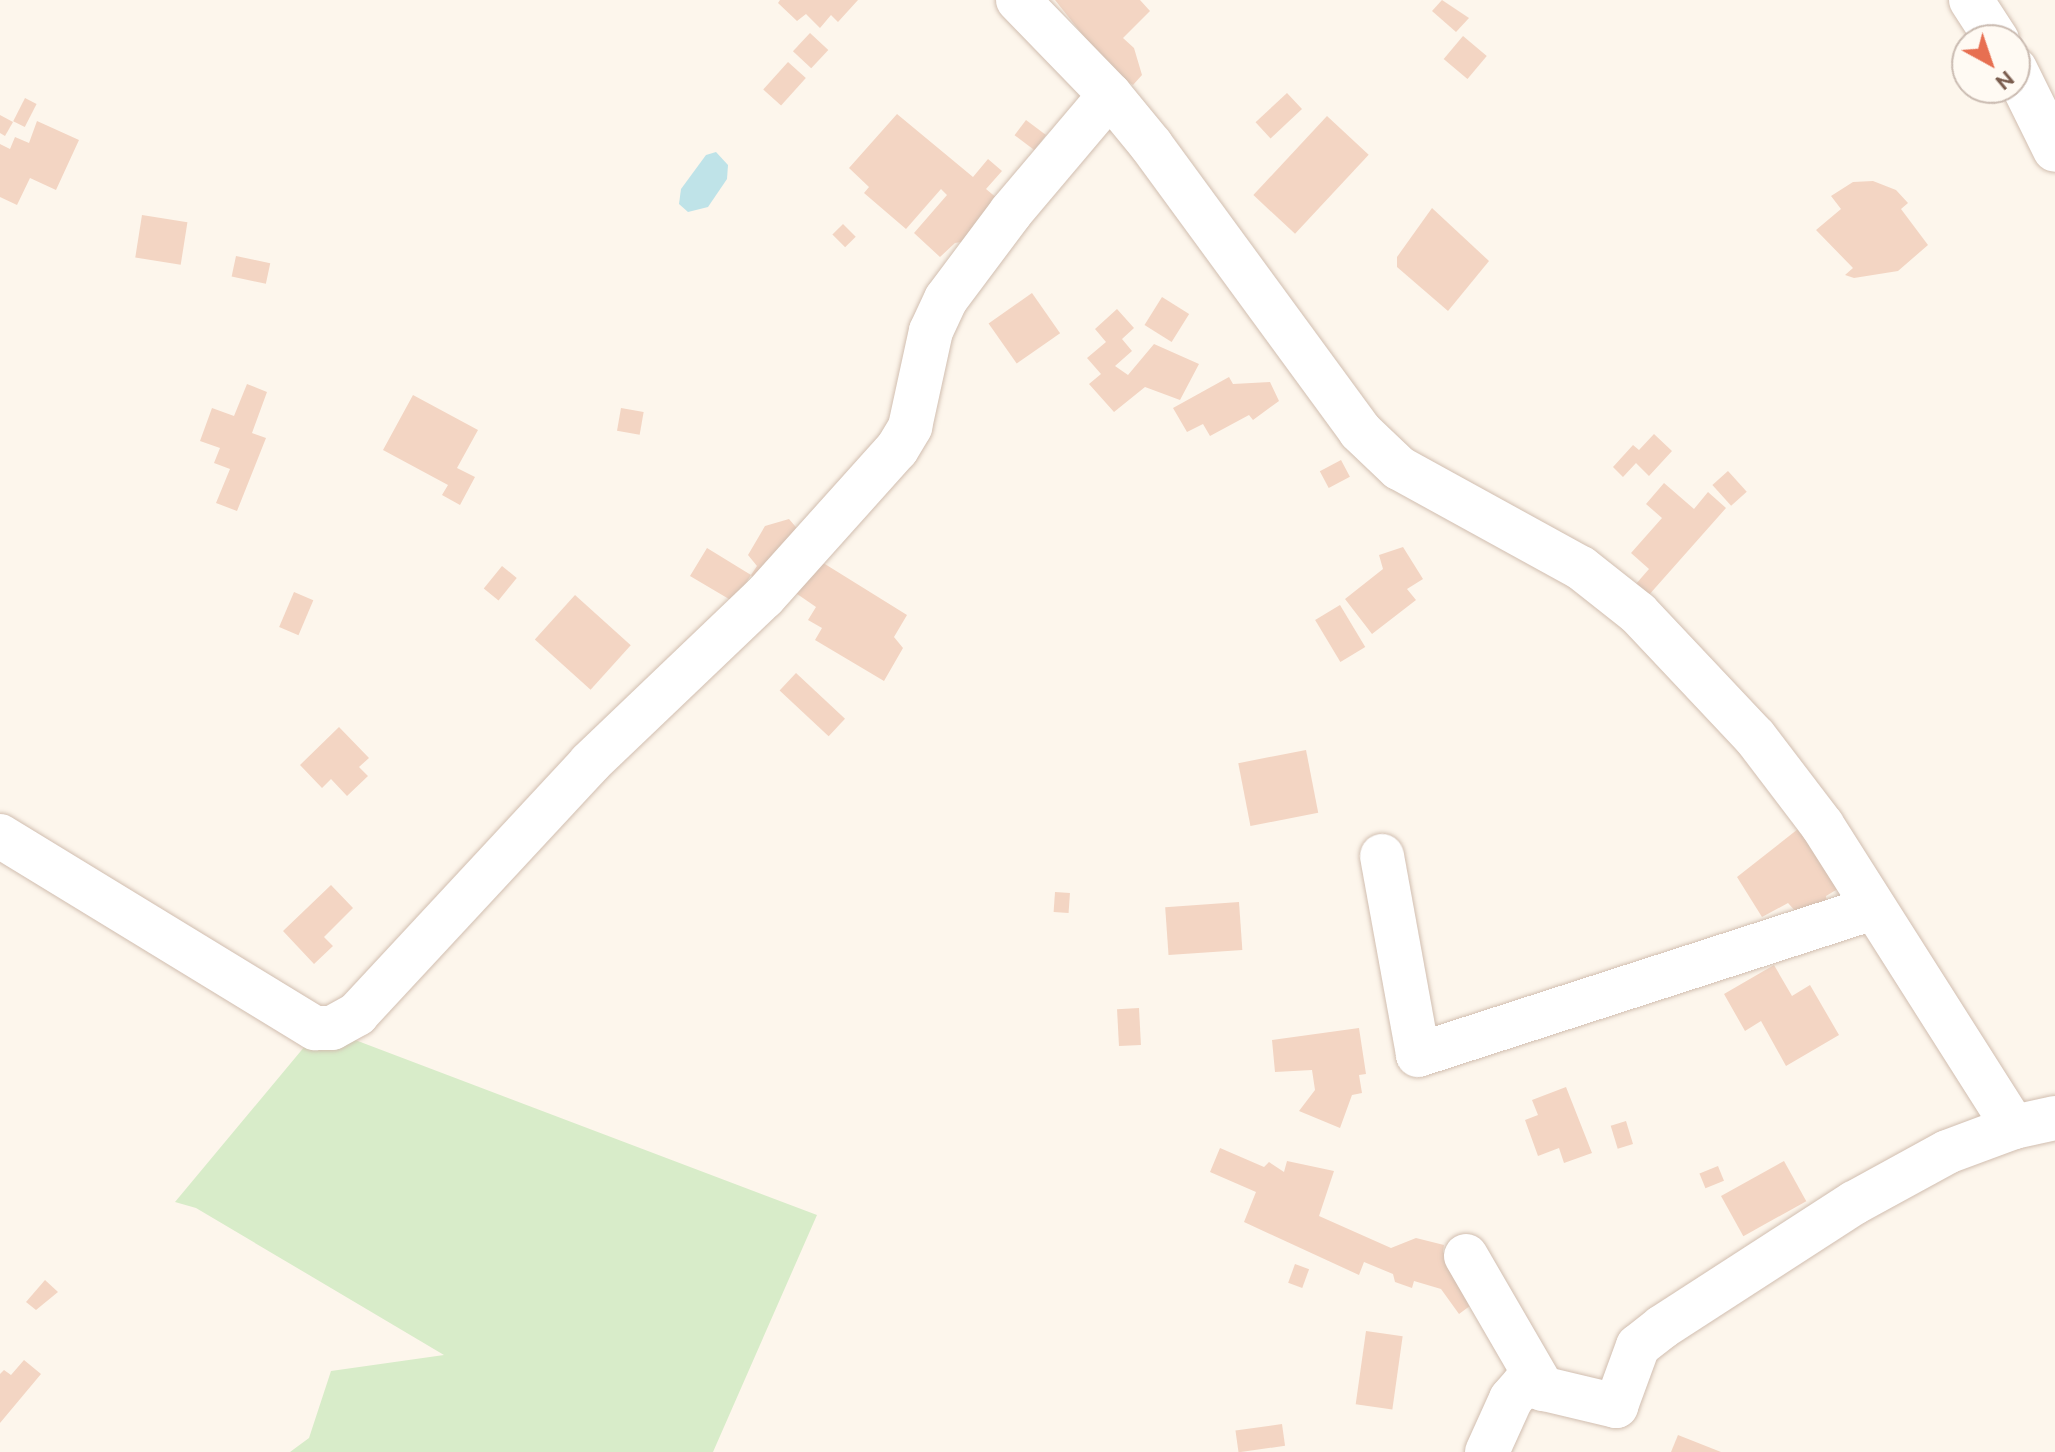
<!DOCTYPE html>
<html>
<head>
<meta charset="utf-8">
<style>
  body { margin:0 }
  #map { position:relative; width:2055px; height:1452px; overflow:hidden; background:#fdf6ec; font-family:Ubuntu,sans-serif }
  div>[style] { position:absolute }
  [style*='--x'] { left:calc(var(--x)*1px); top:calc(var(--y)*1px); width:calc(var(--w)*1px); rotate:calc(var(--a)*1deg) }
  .green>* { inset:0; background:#d8ecc9 }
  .water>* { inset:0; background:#bfe3e8 }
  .building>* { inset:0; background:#f3d5c3; transform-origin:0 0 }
  .roads { filter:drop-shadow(0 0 2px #d1beb0) drop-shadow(0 0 2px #d1beb0) }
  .minor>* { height:44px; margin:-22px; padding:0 22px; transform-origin:22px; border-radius:22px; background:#fff }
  span { translate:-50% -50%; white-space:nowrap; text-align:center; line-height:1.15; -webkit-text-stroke:8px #fffaf3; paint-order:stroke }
  .north { position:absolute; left:1951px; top:24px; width:80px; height:80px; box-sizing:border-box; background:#fffaf3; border:2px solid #cabbb1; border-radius:50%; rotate:140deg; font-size:22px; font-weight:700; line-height:32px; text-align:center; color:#7a5c4d }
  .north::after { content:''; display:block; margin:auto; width:28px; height:36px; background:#e76f51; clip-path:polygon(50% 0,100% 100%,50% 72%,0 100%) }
</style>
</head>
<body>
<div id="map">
  <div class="green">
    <div style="clip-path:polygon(342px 1035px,817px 1215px,713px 1452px,290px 1452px,309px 1438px,331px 1371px,444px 1355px,196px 1208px,175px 1202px,310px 1040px)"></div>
  </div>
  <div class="water">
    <div style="clip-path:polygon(716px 152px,728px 165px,727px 179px,708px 207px,688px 212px,679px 204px,681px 189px,706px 155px)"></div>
  </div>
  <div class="building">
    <div style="clip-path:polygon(780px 0,858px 0,838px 22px,831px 15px,820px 28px,806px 14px,797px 21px,778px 3px)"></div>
    <div style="clip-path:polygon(1055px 0,1140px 0,1150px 11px,1123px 38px,1134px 48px,1142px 75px,1133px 85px,1113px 73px)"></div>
    <div style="clip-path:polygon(1442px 0,1469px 18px,1456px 32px,1432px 11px)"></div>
    <div style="left:810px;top:33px;width:25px;height:25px;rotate:43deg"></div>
    <div style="left:1463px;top:36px;width:31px;height:30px;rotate:40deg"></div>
    <div style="left:788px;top:62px;width:24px;height:37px;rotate:42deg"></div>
    <div style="left:1287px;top:93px;width:22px;height:43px;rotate:47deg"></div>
    <div style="left:25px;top:98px;width:13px;height:26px;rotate:27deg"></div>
    <div style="clip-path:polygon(897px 114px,973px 177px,988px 159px,1002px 171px,986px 189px,1004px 204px,974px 240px,955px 243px,940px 257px,914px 233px,947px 195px,941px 189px,906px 229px,864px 193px,869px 187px,849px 168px)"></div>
    <div style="clip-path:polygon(0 115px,13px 122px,5px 136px,0 133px)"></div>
    <div style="left:1327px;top:116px;width:57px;height:108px;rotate:43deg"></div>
    <div style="left:1026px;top:120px;width:25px;height:19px;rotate:37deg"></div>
    <div style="clip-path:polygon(37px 121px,79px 140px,56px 190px,30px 178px,17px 205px,0 197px,0 144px,10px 149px,15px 137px,29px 143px)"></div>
    <div style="clip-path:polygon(1873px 181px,1896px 190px,1908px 203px,1901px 209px,1928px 245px,1898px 271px,1854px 278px,1845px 275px,1853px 268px,1816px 230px,1841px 209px,1831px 196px,1853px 182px)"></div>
    <div style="clip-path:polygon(1432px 208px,1489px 261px,1448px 311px,1397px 267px,1397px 257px)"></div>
    <div style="left:142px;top:215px;width:46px;height:43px;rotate:9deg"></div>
    <div style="left:843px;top:224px;width:18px;height:15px;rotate:45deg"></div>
    <div style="left:236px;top:256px;width:35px;height:21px;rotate:12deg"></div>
    <div style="left:1032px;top:293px;width:49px;height:53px;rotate:55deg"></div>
    <div style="left:1162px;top:297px;width:32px;height:33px;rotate:32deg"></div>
    <div style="clip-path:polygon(1117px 309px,1134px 328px,1122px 339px,1132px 351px,1115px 366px,1128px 375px,1154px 344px,1199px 364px,1180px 400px,1145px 387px,1114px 412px,1089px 384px,1101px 374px,1087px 358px,1106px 342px,1095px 329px)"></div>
    <div style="clip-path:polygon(1229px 377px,1233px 384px,1270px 382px,1279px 401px,1253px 420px,1249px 415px,1210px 436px,1203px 424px,1187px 432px,1173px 408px)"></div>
    <div style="clip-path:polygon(247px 384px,267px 392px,252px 433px,266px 438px,237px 511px,216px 503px,230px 469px,214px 463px,220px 448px,200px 441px,212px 408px,234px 416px)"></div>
    <div style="clip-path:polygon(413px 395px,478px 430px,457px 468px,475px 477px,460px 505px,442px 495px,448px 485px,383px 450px)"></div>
    <div style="left:621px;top:408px;width:23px;height:23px;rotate:10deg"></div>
    <div style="clip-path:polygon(1654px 434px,1672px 451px,1649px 476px,1636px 463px,1623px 477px,1613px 467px,1633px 445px,1639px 450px)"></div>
    <div style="left:1341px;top:460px;width:19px;height:24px;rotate:62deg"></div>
    <div style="left:1728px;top:471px;width:28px;height:21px;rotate:48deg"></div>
    <div style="clip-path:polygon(1664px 483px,1694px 509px,1708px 492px,1726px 508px,1648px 596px,1635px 585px,1649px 569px,1631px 553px,1662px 518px,1646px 504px)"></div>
    <div style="clip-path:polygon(789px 519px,806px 539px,759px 588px,751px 575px,734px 602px,690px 576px,707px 548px,751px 575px,757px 566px,748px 555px,765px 526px)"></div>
    <div style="clip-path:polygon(1403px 547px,1423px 579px,1407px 589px,1416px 600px,1372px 634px,1345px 599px,1383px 569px,1379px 555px)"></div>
    <div style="clip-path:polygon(812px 556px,907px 615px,894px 637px,903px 648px,884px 681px,815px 640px,822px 628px,808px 620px,816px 607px,787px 587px)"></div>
    <div style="left:502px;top:566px;width:19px;height:29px;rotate:39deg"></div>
    <div style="left:294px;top:592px;width:21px;height:38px;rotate:23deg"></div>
    <div style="left:575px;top:595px;width:75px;height:60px;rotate:42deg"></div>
    <div style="left:1340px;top:605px;width:49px;height:29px;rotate:59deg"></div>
    <div style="left:796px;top:673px;width:67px;height:24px;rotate:43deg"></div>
    <div style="clip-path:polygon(339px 727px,369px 758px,359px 767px,368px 776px,347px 796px,331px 779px,322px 788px,300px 765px)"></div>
    <div style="left:1306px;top:750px;width:64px;height:69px;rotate:79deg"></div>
    <div style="clip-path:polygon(1798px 829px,1841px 887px,1826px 896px,1827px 904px,1800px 916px,1788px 903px,1762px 917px,1737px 877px)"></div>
    <div style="clip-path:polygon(331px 885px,353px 908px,324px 937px,333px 946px,314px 964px,283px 931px)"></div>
    <div style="left:1055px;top:892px;width:15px;height:20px;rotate:4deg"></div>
    <div style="left:1239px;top:902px;width:48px;height:74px;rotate:86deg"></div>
    <div style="clip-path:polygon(1774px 965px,1792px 996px,1810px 985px,1839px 1035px,1786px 1066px,1761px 1021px,1745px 1031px,1724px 994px)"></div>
    <div style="left:1139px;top:1008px;width:37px;height:22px;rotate:87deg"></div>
    <div style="clip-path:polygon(1359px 1028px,1366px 1074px,1359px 1075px,1362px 1093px,1352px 1095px,1340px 1128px,1299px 1111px,1315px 1090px,1312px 1070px,1275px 1072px,1272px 1040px)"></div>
    <div style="clip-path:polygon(1566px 1087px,1592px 1153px,1564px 1163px,1559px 1148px,1538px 1156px,1525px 1120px,1538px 1115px,1532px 1100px)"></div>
    <div style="left:1626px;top:1121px;width:24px;height:16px;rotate:73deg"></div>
    <div style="clip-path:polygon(1220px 1148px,1264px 1167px,1269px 1162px,1284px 1172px,1287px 1161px,1334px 1171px,1319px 1216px,1391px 1248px,1416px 1238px,1444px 1245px,1443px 1252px,1478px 1300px,1459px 1314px,1441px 1289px,1414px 1281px,1412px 1288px,1395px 1282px,1393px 1274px,1364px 1262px,1359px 1275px,1244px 1222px,1256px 1192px,1210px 1172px)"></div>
    <div style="left:1784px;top:1161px;width:46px;height:72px;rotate:61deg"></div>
    <div style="left:1718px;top:1166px;width:16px;height:20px;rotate:68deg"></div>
    <div style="left:1295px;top:1264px;width:15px;height:20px;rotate:20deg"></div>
    <div style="clip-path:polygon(45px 1280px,58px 1292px,36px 1310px,26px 1302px)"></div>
    <div style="left:1366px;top:1331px;width:37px;height:74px;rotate:8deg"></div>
    <div style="clip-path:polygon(24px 1360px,41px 1374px,0 1423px,0 1374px,4px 1370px,11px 1375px)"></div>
    <div style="left:1282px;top:1424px;width:22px;height:47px;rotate:82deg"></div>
    <div style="clip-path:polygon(1678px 1435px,1721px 1452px,1671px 1452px)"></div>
  </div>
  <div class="roads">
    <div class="minor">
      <div style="--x:1018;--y:0;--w:132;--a:45.9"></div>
      <div style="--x:1110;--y:95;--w:65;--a:50.6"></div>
      <div style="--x:1151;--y:145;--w:354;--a:53.8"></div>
      <div style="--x:1360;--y:431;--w:54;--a:43.5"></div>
      <div style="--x:1399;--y:468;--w:208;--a:28.8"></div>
      <div style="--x:1581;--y:568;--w:73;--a:38.3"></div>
      <div style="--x:1638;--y:613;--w:170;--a:46.7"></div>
      <div style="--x:1755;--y:737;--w:111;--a:52.7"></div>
      <div style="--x:1822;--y:825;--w:358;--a:57.6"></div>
      <div style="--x:2014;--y:1127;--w:42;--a:-12.4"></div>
      <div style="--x:1971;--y:0;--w:48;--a:57"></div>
      <div style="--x:2015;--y:69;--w:90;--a:63.7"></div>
      <div style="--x:0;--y:836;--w:369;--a:31.4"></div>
      <div style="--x:315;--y:1028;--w:17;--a:0"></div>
      <div style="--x:332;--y:1028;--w:29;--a:-29"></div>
      <div style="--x:357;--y:1014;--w:342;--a:-47.1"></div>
      <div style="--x:590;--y:763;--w:240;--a:-43.7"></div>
      <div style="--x:764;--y:597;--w:199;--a:-48.1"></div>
      <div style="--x:897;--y:449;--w:26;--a:-59"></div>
      <div style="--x:910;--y:427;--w:98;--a:-77.7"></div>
      <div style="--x:931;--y:331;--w:35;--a:-65"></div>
      <div style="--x:946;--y:299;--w:109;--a:-53.2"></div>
      <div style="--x:1011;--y:212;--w:153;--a:-49.8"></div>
      <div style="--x:1382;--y:856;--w:202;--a:79.7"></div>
      <div style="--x:1418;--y:1055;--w:477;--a:-17.9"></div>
      <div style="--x:1466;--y:1256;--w:154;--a:59.9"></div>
      <div style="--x:1487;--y:1452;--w:58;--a:-65.6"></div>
      <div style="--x:1511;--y:1399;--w:20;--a:-49"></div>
      <div style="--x:1524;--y:1384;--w:95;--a:13.4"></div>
      <div style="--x:1616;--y:1406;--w:64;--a:-69.9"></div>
      <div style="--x:1638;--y:1346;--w:31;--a:-38"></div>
      <div style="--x:1662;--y:1327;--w:229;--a:-32.9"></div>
      <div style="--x:1854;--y:1203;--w:106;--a:-28.7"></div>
      <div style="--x:1947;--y:1152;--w:72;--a:-20.5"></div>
    </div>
  </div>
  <div class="north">N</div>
</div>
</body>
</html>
